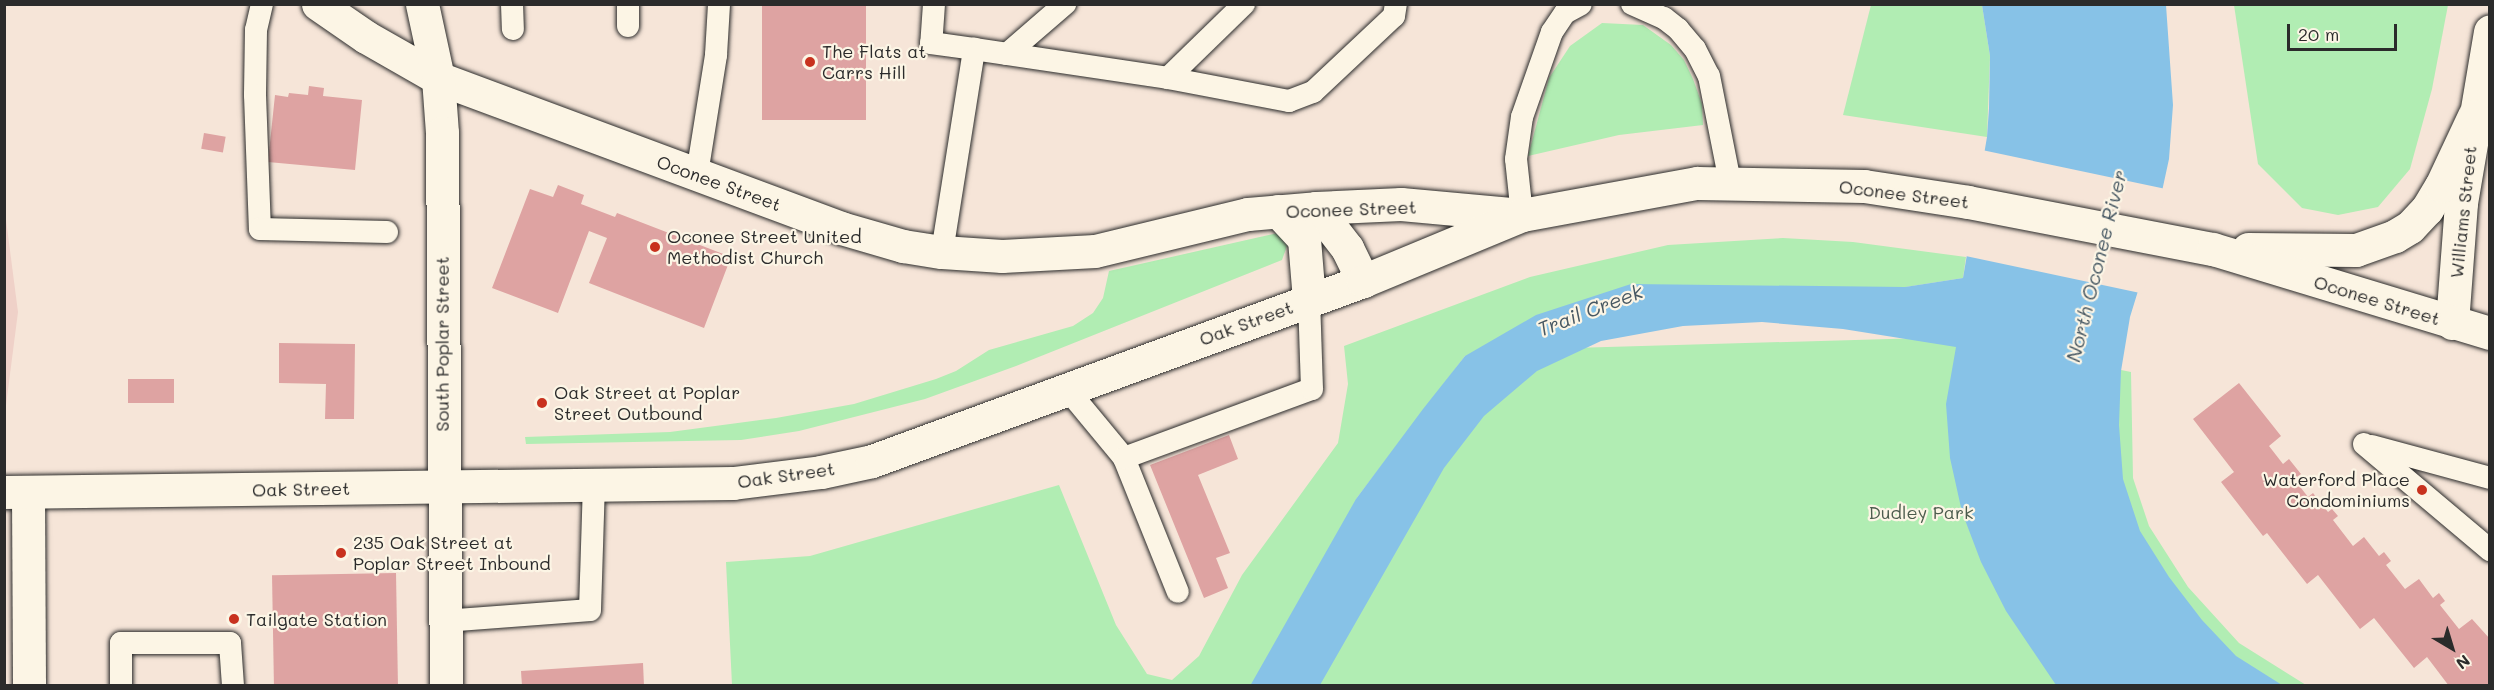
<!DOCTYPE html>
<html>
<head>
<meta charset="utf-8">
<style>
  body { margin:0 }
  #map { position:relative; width:2494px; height:690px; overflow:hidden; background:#f6e5d8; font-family:Mali,sans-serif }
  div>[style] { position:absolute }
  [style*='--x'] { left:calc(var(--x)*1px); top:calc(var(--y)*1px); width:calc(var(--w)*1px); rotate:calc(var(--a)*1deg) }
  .built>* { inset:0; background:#efd1c8 }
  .green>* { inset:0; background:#b1edb3 }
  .water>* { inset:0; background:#87c2e7 }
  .pier>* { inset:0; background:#f6e5d8; transform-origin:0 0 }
  .building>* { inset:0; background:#dea3a2; transform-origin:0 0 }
  .roads { filter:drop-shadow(0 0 2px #2b2b2b) drop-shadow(0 0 2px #2b2b2b) }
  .lane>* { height:22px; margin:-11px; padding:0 11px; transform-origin:11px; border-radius:11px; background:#fcf5e5 }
  .street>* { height:33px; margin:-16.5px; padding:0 16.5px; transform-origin:16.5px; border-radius:16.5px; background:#fcf5e5 }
  .secondary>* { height:33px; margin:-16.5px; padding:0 16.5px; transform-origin:16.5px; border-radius:16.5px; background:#fcf5e5 }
  .primary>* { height:33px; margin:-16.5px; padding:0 16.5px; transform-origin:16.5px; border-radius:16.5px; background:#fcf5e5 }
  .dots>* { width:16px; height:16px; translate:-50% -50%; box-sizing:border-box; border:3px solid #fcf5e5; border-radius:50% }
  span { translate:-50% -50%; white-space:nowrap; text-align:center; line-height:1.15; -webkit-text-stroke:4.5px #fcf5e5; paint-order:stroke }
  .poi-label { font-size:18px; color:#2b2b2b }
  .left { translate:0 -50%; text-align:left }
  .right { translate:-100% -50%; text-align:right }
  .street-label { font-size:18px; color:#2b2b2b }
  .park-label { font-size:18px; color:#4c5c4d }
  .water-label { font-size:20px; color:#475863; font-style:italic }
  .frame { position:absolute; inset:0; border:6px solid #2b2b2b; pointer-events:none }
  .north { position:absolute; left:2422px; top:618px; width:60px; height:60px; -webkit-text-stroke:4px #fcf5e5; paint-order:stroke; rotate:142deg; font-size:16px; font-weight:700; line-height:24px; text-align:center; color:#2b2b2b }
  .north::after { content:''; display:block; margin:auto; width:21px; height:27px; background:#2b2b2b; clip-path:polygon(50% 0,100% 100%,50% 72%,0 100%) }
  .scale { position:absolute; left:2287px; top:24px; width:110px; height:27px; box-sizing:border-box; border:3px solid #2b2b2b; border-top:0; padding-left:8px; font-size:18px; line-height:21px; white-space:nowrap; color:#2b2b2b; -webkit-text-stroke:4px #fcf5e5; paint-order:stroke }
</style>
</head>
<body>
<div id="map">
  <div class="built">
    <div style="clip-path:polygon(5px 212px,18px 312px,5px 413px)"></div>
  </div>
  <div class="green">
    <div style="clip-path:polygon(1871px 5px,1982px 5px,1990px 56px,1987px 137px,1843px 115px)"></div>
    <div style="clip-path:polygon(2234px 5px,2448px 5px,2432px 89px,2410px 169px,2378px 207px,2338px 215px,2302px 208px,2258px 164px)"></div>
    <div style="clip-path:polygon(1602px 23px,1643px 25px,1671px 45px,1684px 60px,1693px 79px,1702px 104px,1703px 125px,1619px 135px,1528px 156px,1549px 78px,1570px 46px)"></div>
    <div style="clip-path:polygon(1278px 233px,1287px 246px,1282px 260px,1016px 366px,925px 399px,799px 431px,741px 440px,526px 444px,525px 437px,670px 432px,776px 418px,854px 404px,936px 379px,956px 371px,989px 350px,1073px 326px,1093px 313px,1103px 298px,1109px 271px)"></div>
    <div style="clip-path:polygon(1783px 238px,1853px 242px,1966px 257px,1963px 278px,1465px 356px,1356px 499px,1538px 349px,1958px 337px,2131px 372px,2133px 478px,2149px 526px,2188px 587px,2239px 643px,2306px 685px,732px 685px,726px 562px,810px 556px,1059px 485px,1116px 625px,1147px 674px,1172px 680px,1199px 656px,1242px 575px,1338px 443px,1348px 384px,1344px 346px,1530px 277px,1668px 245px)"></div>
  </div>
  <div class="water">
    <div style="clip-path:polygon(1982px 5px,2166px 5px,2173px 105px,2169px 159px,2146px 265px,2130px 317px,2121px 371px,2119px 425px,2123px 479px,2140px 531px,2169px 577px,2202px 620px,2236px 656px,2282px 685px,2056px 685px,2006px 611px,1981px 562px,1962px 512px,1950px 458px,1946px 404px,1956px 347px,1843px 329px,1762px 322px,1683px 326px,1601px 341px,1537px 371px,1484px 416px,1444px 468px,1320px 685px,1250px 686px,1356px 499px,1423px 409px,1465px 356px,1536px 315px,1631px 284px,1905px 287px,1963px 278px,1987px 137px,1989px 108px,1990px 56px)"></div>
  </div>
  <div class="pier">
    <div style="left:1982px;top:150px;width:188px;height:107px;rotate:12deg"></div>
  </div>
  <div class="building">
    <div style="left:762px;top:4px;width:104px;height:116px"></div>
    <div style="clip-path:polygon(309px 86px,324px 88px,323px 96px,362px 100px,355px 170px,268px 162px,275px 95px,288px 97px,289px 93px,308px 95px)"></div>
    <div style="left:204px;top:133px;width:22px;height:16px;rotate:10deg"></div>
    <div style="clip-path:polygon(558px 185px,584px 195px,581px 204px,615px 217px,617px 213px,731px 257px,704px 328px,589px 283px,607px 238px,589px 231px,558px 313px,492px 288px,530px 189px,553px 197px)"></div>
    <div style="clip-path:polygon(279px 343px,355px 344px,354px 419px,325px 419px,326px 384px,279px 383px)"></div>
    <div style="left:128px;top:379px;width:46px;height:24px"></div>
    <div style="clip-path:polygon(2239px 383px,2281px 436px,2269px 446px,2283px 464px,2289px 459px,2301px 474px,2294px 479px,2308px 497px,2313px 493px,2328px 512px,2332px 509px,2338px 516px,2333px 520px,2353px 546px,2364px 537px,2379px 556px,2384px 552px,2391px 561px,2386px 565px,2405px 589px,2419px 579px,2433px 598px,2439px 593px,2445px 601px,2440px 605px,2459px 629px,2472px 619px,2490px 639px,2490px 686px,2449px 686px,2427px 657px,2414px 668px,2374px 618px,2360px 629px,2318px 575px,2307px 584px,2267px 533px,2263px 536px,2221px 482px,2234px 472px,2193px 419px)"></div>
    <div style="clip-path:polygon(1229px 435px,1238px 459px,1198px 475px,1230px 553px,1216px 558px,1228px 588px,1204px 598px,1150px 465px)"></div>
    <div style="left:396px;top:573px;width:113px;height:124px;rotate:89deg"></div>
    <div style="clip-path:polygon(643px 663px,644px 686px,522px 686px,521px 671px)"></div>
  </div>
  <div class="roads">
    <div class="lane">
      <div style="--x:262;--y:4;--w:27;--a:103"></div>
      <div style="--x:256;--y:30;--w:65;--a:90.9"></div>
      <div style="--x:255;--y:95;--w:134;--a:87.9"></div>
      <div style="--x:260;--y:229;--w:127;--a:1.4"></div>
      <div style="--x:512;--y:4;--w:25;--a:88"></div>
      <div style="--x:934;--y:4;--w:39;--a:94"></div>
      <div style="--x:931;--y:43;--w:43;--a:7.9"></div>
      <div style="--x:1632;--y:4;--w:35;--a:24"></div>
      <div style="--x:1664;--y:18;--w:18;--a:38"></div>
      <div style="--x:1678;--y:29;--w:26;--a:50"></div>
      <div style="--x:1695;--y:49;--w:30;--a:63"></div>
      <div style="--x:1709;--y:76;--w:108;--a:78.8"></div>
      <div style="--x:628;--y:26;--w:22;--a:-90"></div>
      <div style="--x:1007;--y:54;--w:77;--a:-40.8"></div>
      <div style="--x:1168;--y:78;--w:106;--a:-44.2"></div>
      <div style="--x:697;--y:174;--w:121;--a:-80.9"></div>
      <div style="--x:716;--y:55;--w:51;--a:-86.6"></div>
      <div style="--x:1522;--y:215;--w:56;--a:-96.1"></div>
      <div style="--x:1516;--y:159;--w:42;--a:-81.9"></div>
      <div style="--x:1522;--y:117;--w:90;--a:-70.6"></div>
      <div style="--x:1552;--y:32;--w:23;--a:-56"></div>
      <div style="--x:1565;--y:13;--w:18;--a:-29"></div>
      <div style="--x:942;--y:252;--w:206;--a:-81"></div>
      <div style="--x:974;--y:49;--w:196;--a:8.5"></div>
      <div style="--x:1168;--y:78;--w:123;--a:10.8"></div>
      <div style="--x:1289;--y:101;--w:26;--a:-21"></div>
      <div style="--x:1313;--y:92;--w:111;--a:-43.2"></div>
      <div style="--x:1394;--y:16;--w:12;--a:-81"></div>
      <div style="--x:1067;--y:389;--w:89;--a:50.4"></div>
      <div style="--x:1124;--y:458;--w:144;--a:68.1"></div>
      <div style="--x:2364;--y:444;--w:165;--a:40.1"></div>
      <div style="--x:2372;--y:446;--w:122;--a:15.2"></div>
      <div style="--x:1124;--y:458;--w:200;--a:-20.2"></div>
      <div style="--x:1312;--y:389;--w:89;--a:-91.9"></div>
      <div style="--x:445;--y:621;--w:145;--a:-4.3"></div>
      <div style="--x:590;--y:610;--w:126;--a:-88.2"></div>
      <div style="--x:121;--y:686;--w:43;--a:-90"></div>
      <div style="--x:121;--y:643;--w:109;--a:0"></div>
      <div style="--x:230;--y:643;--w:43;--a:86"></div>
    </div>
    <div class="street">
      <div style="--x:318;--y:4;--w:58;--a:34.5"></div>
      <div style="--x:366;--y:37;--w:83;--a:29.7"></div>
      <div style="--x:438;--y:78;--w:430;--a:20.4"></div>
      <div style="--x:841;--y:228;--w:65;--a:16.2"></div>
      <div style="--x:903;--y:246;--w:39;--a:9"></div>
      <div style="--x:942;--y:252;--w:60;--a:3.8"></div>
      <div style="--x:1002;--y:256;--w:93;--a:-3.1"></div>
      <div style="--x:1095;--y:251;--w:157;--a:-13.6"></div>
      <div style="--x:1248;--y:214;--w:68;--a:-5"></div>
      <div style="--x:1316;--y:208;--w:85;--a:-2.7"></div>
      <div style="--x:1401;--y:204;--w:121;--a:5.2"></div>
      <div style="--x:422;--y:4;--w:76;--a:77.8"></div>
      <div style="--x:438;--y:78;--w:55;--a:85.8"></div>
      <div style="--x:442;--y:133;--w:553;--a:89.59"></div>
    </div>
    <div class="secondary">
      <div style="--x:2452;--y:323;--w:120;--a:-85.7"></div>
      <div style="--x:2461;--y:203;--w:174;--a:-80.4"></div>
      <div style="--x:28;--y:492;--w:194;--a:89.7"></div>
    </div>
    <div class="primary">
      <div style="--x:1316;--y:208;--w:51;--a:52.2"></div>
      <div style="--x:1347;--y:248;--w:37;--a:64"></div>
      <div style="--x:1278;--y:211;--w:38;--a:47"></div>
      <div style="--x:1304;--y:239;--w:61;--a:85.3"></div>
      <div style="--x:2248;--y:249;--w:108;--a:0.5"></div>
      <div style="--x:2356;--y:250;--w:41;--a:-19.7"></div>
      <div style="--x:2395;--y:236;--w:17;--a:-31"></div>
      <div style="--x:2410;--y:227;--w:25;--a:-47"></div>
      <div style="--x:2427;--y:209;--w:27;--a:-59"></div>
      <div style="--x:2441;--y:186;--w:77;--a:-64.8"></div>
      <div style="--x:4;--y:492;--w:729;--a:-0.71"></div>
      <div style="--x:733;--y:483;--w:89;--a:-7.1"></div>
      <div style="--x:821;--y:472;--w:52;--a:-12.2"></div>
      <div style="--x:872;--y:461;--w:523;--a:-20.13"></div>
      <div style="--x:1363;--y:281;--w:172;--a:-22.5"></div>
      <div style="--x:1522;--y:215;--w:178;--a:-10.4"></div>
      <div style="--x:1697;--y:183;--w:167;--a:1"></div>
      <div style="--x:1864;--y:186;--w:105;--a:8.7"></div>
      <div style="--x:1968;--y:202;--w:249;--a:10.9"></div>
      <div style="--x:2213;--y:249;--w:289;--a:16.9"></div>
    </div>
  </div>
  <div class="dots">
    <div style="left:810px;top:62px;background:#c8321e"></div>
    <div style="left:655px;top:247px;background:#c8321e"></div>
    <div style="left:542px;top:403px;background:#c8321e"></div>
    <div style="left:2422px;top:490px;background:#c8321e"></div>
    <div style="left:341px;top:553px;background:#c8321e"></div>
    <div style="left:234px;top:619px;background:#c8321e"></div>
  </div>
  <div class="poi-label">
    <span class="left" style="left:822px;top:62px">The Flats at<br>Carrs Hill</span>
    <span class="left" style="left:667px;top:247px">Oconee Street United<br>Methodist Church</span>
    <span class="left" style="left:554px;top:403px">Oak Street at Poplar<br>Street Outbound</span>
    <span class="right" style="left:2410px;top:490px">Waterford Place<br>Condominiums</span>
    <span class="left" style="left:353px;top:553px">235 Oak Street at<br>Poplar Street Inbound</span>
    <span class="left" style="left:246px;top:619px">Tailgate Station</span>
  </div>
  <div class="street-label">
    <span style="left:719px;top:183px;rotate:20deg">Oconee Street</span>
    <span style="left:1904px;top:194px;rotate:7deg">Oconee Street</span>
    <span style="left:1351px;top:209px;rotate:-2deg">Oconee Street</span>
    <span style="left:2463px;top:212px;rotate:-84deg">Williams Street</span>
    <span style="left:2377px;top:300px;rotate:17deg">Oconee Street</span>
    <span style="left:1246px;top:323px;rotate:-20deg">Oak Street</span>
    <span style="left:442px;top:344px;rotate:-90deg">South Poplar Street</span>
    <span style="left:786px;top:475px;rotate:-8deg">Oak Street</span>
    <span style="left:301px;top:489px;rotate:-1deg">Oak Street</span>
  </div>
  <div class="park-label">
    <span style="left:1921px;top:512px">Dudley Park</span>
  </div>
  <div class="water-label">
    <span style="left:2096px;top:266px;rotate:-76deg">North Oconee River</span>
    <span style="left:1590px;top:310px;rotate:-21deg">Trail Creek</span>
  </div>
  <div class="frame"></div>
  <div class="north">N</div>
  <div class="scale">20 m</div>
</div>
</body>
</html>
